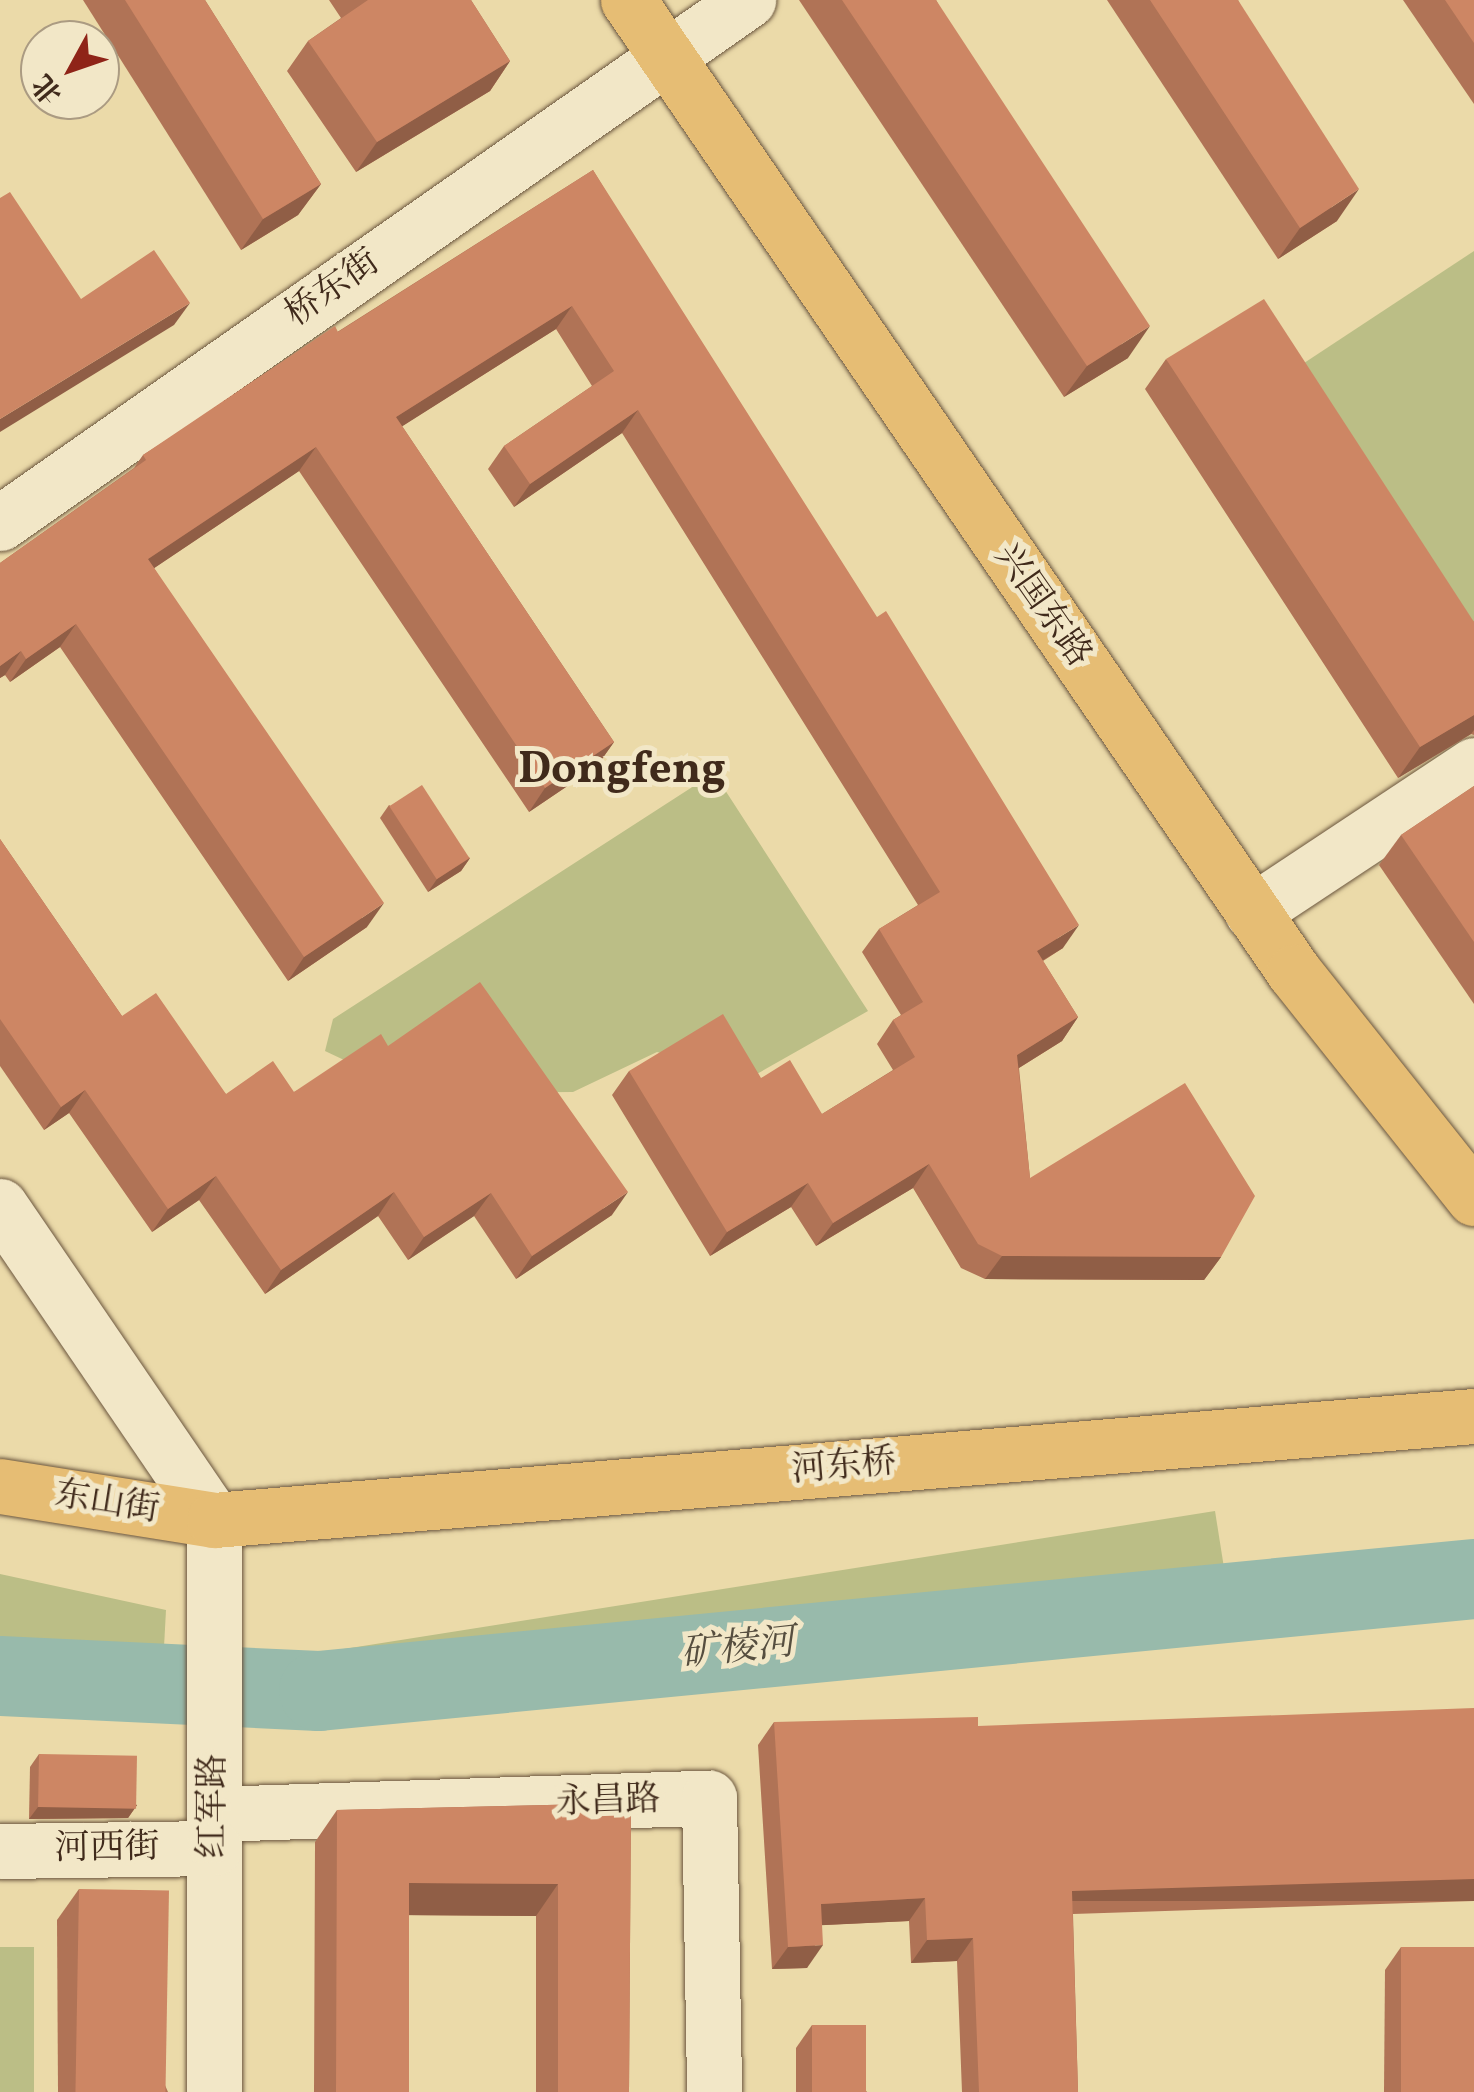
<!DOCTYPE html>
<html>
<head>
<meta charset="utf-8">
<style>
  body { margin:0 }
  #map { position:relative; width:1474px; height:2092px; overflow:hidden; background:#ebdaa9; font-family:Vollkorn,"Noto Serif SC",serif }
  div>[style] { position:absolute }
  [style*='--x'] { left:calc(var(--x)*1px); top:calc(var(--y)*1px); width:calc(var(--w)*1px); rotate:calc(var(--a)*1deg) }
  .green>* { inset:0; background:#bbbe86; transform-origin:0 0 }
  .river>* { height:80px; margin:-40px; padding:0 40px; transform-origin:40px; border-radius:40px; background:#98baab }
  .roads { filter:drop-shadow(0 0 2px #6b563e) drop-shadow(0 0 2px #6b563e) }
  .minor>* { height:55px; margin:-27.5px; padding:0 27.5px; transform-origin:27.5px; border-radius:27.5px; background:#f2e7c7 }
  .major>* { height:55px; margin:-27.5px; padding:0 27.5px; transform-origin:27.5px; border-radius:27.5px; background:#e6bd74 }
  .wall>* { inset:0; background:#b07356 }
  .shaded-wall>* { inset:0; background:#905e46; transform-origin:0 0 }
  .building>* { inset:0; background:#cd8664; transform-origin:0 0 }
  span { translate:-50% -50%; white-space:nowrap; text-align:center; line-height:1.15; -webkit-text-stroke:10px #f2e7c7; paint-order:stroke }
  .street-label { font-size:35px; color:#402a1b }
  .water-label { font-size:38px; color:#564e3f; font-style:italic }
  .district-label { font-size:45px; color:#402a1b; font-weight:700 }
  .north { position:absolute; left:20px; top:20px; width:100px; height:100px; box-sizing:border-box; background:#f2e7c7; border:2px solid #ab9b82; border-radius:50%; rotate:230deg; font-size:28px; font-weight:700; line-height:40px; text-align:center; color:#402a1b }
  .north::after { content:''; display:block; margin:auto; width:35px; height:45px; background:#8f2418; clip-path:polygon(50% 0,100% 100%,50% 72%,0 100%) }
</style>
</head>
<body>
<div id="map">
  <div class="green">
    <div style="clip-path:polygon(1474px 251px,1474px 640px,1295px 369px)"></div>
    <div style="clip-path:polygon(714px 773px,868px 1011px,748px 1079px,657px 1052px,573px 1092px,414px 1093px,325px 1051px,333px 1019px)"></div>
    <div style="left:1215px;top:1511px;width:56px;height:922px;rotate:81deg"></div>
    <div style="clip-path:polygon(0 1574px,166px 1610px,164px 1647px,0 1637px)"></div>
    <div style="left:0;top:1947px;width:34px;height:145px"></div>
  </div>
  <div class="river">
    <div style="--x:0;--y:1676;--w:319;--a:2.7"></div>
    <div style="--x:319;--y:1691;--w:1160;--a:-5.54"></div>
  </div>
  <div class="roads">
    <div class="minor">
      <div style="--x:0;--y:523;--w:913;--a:-34.96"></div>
      <div style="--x:1252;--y:912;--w:266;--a:-33.5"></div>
      <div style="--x:0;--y:1206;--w:380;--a:55.7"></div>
      <div style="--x:214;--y:1520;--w:572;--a:90"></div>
      <div style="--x:214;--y:1814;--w:495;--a:-1.9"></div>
      <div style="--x:709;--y:1798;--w:294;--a:89"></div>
      <div style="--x:0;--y:1851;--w:214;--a:-0.8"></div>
    </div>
    <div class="major">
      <div style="--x:628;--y:0;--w:1178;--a:55.58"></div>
      <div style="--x:1294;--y:972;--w:289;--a:51.5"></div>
      <div style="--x:0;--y:1486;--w:217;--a:9"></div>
      <div style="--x:214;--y:1520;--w:1264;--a:-4.72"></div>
    </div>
  </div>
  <div class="wall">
    <div style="clip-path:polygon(83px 0,205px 0,321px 184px,298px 215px,241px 250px)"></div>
    <div style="clip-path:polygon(329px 0,471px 0,510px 61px,490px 91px,356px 172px,287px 71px,308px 41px,341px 18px)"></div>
    <div style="clip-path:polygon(799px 0,936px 0,1128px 358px,1064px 397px)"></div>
    <div style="clip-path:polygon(1107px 0,1238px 0,1337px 221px,1278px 259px)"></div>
    <div style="clip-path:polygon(1403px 0,1474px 0,1474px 104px)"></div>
    <div style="clip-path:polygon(593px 170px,1063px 948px,1043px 961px,1078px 1017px,1062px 1041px,1019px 1068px,1030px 1178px,1221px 1257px,1204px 1280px,985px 1279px,961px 1268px,913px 1188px,816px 1246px,791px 1207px,710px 1256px,612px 1095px,629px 1071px,761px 1078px,822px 1114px,893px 1070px,877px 1044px,893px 1020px,901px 1015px,862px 952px,879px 929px,918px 905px,622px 433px,514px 507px,488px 469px,504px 446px,592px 386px,556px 329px,402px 426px,614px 742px,597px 766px,529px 812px,299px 471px,154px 568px,367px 927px,288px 981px,60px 647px,10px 682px,5px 675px,0 678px,0 563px,134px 468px,143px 455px)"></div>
    <div style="clip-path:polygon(1166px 359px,1474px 622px,1474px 735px,1471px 734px,1398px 778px,1145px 389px)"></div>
    <div style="clip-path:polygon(1474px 786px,1474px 1004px,1379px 865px,1401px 835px)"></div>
    <div style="clip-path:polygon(389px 805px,470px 858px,461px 871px,428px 892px,380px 818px)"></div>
    <div style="clip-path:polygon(0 839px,122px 1016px,226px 1094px,294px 1092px,388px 1046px,612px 1215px,516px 1279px,474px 1216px,408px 1260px,378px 1216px,265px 1294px,199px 1200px,152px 1232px,69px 1113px,44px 1130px,0 1066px)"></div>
    <div style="clip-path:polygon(774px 1722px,978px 1726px,1474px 1901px,1073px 1914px,1078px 2092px,962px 2092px,957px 1961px,911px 1963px,909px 1921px,822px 1925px,807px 1968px,772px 1969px,758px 1745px)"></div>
    <div style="clip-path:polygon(39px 1754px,137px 1805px,128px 1818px,29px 1819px,30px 1767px)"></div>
    <div style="clip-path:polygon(631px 1803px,629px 2092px,536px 2092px,536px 1916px,409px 1915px,409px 2092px,314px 2092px,315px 1842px,337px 1810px)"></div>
    <div style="clip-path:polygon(79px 1889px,168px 2092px,58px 2092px,57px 1920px)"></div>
    <div style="clip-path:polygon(1401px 1947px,1474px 2092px,1384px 2092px,1385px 1970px)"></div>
    <div style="clip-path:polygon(812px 2025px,867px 2092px,796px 2092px,796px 2048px)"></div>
  </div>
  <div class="shaded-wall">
    <div style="clip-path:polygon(510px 61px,490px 91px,356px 172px,377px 142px)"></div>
    <div style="clip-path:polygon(321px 184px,298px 215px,241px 250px,263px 219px)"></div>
    <div style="clip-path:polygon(1359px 189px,1337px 221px,1278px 259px,1300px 228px)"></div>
    <div style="clip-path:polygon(190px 303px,174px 325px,0 432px,0 419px)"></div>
    <div style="clip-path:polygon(572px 306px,556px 329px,379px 441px,396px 417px)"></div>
    <div style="clip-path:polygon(1150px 326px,1128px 358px,1064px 397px,1087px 366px)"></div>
    <div style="clip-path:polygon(638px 410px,622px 433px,514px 507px,530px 484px)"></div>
    <div style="clip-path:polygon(316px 447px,299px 471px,132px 583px,148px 559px)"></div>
    <div style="clip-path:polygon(76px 624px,60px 647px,10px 682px,26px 659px)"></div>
    <div style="clip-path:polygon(21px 651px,5px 675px,0 678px,0 666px)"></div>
    <div style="clip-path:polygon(1474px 715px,1474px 730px,1471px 734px,1398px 778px,1420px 747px)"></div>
    <div style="clip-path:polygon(614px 742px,597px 766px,529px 812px,545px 788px)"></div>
    <div style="clip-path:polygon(470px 858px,461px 871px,428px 892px,437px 879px)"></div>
    <div style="clip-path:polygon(384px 903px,367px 927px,288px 981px,304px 957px)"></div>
    <div style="clip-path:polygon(1079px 925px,1063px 948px,1020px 974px,1037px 951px)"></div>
    <div style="clip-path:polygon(1078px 1017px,1062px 1041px,1001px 1079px,1017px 1055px)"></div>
    <div style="clip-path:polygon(85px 1090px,69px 1113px,44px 1130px,61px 1107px)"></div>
    <div style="clip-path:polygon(929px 1164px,913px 1188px,816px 1246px,833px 1223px)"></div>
    <div style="clip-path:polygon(216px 1176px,199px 1200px,152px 1232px,168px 1209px)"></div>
    <div style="clip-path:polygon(808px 1183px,791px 1207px,710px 1256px,727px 1232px)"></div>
    <div style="clip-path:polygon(394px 1192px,378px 1216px,265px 1294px,281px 1270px)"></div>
    <div style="clip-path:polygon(628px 1192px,612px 1215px,516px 1279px,532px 1256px)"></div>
    <div style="clip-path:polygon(491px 1193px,474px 1216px,408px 1260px,424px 1237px)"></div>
    <div style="clip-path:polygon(1002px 1256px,1221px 1257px,1204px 1280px,985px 1279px)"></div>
    <div style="clip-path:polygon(137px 1805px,128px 1818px,29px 1819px,38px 1807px)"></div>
    <div style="left:1474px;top:1879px;width:22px;height:402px;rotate:90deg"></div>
    <div style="clip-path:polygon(409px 1883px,558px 1884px,536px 1916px,387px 1915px)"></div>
    <div style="clip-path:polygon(925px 1898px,909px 1921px,805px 1926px,821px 1904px)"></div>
    <div style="clip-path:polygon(973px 1938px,957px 1961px,911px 1963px,927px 1940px)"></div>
    <div style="clip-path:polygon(823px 1945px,807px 1968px,772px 1969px,788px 1947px)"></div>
  </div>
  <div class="building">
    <div style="clip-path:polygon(125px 0,205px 0,321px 184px,263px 219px)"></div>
    <div style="clip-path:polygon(368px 0,471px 0,510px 61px,377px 142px,308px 41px)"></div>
    <div style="clip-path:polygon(842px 0,936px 0,1150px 326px,1087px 366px)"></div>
    <div style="clip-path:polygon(1150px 0,1238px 0,1359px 189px,1300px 228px)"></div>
    <div style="clip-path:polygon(1445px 0,1474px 0,1474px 43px)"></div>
    <div style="clip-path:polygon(593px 170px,877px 617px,886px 611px,1079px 925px,1037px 951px,1078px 1017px,1017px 1055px,1030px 1178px,1185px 1083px,1255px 1196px,1221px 1257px,1002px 1256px,978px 1244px,929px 1164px,833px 1223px,808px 1183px,727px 1232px,629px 1071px,723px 1014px,761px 1078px,790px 1060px,822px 1114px,915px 1057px,893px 1020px,923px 1002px,879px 929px,940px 892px,638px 410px,530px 484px,504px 446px,614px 371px,572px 306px,396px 417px,614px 742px,545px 788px,316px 447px,148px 559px,384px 903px,304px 957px,76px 624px,26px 659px,21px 651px,0 666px,0 563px,146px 460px,143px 455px,335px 326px,338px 332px)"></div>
    <div style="clip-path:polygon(10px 192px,81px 299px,154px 250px,190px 303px,0 419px,0 198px)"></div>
    <div style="clip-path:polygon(1264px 299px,1474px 622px,1474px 715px,1420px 747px,1166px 359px)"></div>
    <div style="left:422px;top:785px;width:87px;height:39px;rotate:57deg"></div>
    <div style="clip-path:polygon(1474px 786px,1474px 942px,1401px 835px)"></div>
    <div style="clip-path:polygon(0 839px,122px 1016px,156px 993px,226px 1094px,273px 1061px,294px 1092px,381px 1034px,388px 1046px,480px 982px,628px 1192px,532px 1256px,491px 1193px,424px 1237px,394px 1192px,281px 1270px,216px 1176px,168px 1209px,85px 1090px,61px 1107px,0 1019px)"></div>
    <div style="clip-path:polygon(1474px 1708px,1474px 1879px,1072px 1891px,1078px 2092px,979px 2092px,973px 1938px,927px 1940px,925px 1898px,821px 1904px,823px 1945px,788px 1947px,774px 1722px,978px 1717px,978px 1726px)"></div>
    <div style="left:39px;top:1754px;width:98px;height:53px;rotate:1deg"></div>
    <div style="clip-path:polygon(631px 1803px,629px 2092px,558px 2092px,558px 1884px,409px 1883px,409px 2092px,336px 2092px,337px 1810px)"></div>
    <div style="left:79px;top:1889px;width:90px;height:203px;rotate:1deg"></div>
    <div style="left:1401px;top:1947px;width:73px;height:145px"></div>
    <div style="left:812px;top:2025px;width:54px;height:67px"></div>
  </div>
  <div class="street-label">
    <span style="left:333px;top:289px;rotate:-35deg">桥东街</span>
    <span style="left:1042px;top:606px;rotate:55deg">兴国东路</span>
    <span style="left:844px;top:1467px;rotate:-5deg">河东桥</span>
    <span style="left:107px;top:1503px;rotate:9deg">东山街</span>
    <span style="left:608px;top:1802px;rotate:-2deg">永昌路</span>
    <span style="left:214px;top:1806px;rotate:-90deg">红军路</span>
    <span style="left:107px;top:1849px;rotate:-1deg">河西街</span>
  </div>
  <div class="water-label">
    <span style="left:738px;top:1650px;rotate:-6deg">矿棱河</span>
  </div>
  <div class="district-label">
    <span style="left:622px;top:771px">Dongfeng</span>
  </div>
  <div class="north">北</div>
</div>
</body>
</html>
